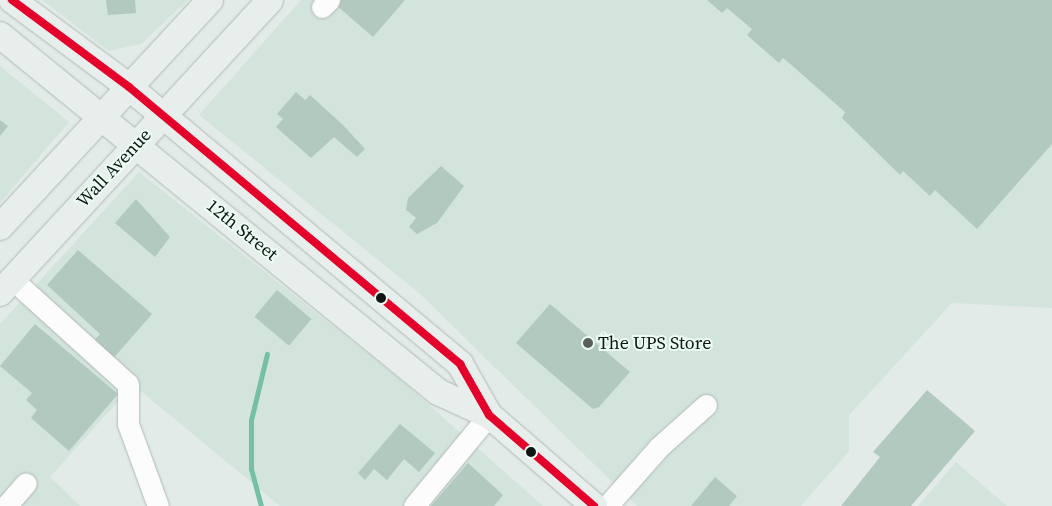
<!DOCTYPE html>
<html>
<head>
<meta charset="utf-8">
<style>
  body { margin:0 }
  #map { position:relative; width:1052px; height:506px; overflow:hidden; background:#e2ebe7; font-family:"Source Serif 4",serif }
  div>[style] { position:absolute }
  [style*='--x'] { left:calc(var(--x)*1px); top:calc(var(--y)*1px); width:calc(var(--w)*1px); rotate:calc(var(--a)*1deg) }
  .built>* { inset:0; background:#d2e4dc }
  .stream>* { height:5px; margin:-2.5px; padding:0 2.5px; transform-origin:2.5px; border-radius:2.5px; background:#75c0a4 }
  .building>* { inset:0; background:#b2c9c0; transform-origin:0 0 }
  .roads { filter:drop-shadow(0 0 1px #b2b9b6) drop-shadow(0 0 1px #b2b9b6) }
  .minor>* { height:21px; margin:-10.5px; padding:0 10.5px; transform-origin:10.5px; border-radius:10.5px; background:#fbfcfb }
  .major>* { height:26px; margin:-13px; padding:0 13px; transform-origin:13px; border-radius:13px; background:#e7eeeb }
  .bus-1>* { height:8px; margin:-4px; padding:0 4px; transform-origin:4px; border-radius:4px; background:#e4002b }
  .dots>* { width:14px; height:14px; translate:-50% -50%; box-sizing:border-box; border:2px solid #ebfcf4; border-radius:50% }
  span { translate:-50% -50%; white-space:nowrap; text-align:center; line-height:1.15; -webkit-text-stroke:4px #ebfcf4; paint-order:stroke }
  .street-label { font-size:18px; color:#0f1512 }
  .poi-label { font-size:18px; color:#0f1512 }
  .left { translate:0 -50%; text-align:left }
</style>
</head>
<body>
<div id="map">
  <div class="built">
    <div style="clip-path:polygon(42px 0,188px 0,141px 44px,109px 51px)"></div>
    <div style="clip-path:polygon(301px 0,1052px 0,1052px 308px,952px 303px,849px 415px,849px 451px,801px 506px,637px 506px,419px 293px,199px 115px)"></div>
    <div style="clip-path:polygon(0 66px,69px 122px,0 203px)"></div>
    <div style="clip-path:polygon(139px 172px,401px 380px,543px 506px,280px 506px,142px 392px,123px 396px,50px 477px,80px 506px,0 506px,0 324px)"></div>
    <div style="clip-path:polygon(956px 462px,1007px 506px,918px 506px)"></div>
  </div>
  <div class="stream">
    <div style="--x:261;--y:506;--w:38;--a:-105"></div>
    <div style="--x:251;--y:469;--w:49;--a:-90"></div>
    <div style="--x:251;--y:420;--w:68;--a:-76.4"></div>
  </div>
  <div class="building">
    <div style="clip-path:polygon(106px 0,135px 0,136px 13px,108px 15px)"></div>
    <div style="clip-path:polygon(340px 0,405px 0,373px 37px,336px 5px)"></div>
    <div style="clip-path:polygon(707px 0,1052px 0,1052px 144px,977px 229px,935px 190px,930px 196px,903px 171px,900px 175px,842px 118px,845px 112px,788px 62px,783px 58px,779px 63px,747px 35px,752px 29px,727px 8px,722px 13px)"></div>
    <div style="clip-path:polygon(296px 92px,305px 100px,310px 95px,343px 125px,365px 149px,357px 157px,334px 137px,311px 158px,276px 127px,283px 119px,277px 114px)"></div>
    <div style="clip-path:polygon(0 120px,8px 126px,0 136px)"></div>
    <div style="clip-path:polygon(441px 166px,464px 186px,437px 223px,417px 234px,409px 227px,416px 218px,406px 210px,408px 198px)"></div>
    <div style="clip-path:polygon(136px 199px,170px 237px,155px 257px,115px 223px)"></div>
    <div style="clip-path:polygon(78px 250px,152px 314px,111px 361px,91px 344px,100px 334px,47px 285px)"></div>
    <div style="left:277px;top:290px;width:45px;height:35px;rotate:40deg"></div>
    <div style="clip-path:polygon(550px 304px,630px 372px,599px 407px,593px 409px,516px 343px)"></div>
    <div style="clip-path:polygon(35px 324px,118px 394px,69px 451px,31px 418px,37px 410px,26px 400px,32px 393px,0 366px)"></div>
    <div style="clip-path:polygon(927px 390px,975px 431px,911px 506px,841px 506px,880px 457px,873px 452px)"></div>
    <div style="clip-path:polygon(400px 424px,435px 453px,419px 472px,404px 459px,387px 480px,374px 469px,365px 480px,358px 473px)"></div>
    <div style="clip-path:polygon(468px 463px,503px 495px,494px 506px,431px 506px)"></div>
    <div style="clip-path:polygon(715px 477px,737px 496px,729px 506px,691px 506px)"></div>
  </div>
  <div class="roads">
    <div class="minor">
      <div style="--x:322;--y:7;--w:10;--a:-45"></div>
      <div style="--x:12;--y:279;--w:156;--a:42.2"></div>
      <div style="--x:128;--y:384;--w:40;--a:90"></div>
      <div style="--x:128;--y:424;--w:87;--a:69.9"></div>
      <div style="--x:6;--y:506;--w:30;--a:-49"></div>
      <div style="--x:414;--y:506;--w:118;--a:-50.5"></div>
      <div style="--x:607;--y:506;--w:79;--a:-48.6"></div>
      <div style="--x:659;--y:447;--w:63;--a:-41.8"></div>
    </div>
    <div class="major">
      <div style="--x:12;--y:0;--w:146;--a:36.6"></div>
      <div style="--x:129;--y:87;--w:432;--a:39.9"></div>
      <div style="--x:460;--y:364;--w:59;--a:60.4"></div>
      <div style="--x:0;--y:35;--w:565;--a:39.18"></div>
      <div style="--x:438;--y:392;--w:56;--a:24.3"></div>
      <div style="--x:489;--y:415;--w:139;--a:40.9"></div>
      <div style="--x:0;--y:227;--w:309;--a:-47.2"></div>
      <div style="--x:0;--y:293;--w:398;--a:-47.3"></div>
    </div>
  </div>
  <div class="bus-1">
    <div style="--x:12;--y:0;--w:146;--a:36.6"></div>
    <div style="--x:129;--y:87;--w:432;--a:39.9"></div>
    <div style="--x:460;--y:364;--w:59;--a:60.4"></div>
    <div style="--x:489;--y:415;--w:139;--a:40.9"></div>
  </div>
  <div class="dots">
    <div style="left:381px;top:298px;background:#0f1512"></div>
    <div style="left:588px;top:343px;background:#59605d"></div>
    <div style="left:531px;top:452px;background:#0f1512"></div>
  </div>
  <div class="street-label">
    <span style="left:114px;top:168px;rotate:-47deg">Wall Avenue</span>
    <span style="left:242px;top:230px;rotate:39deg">12th Street</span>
  </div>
  <div class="poi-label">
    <span class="left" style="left:598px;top:343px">The UPS Store</span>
  </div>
</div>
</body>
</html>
